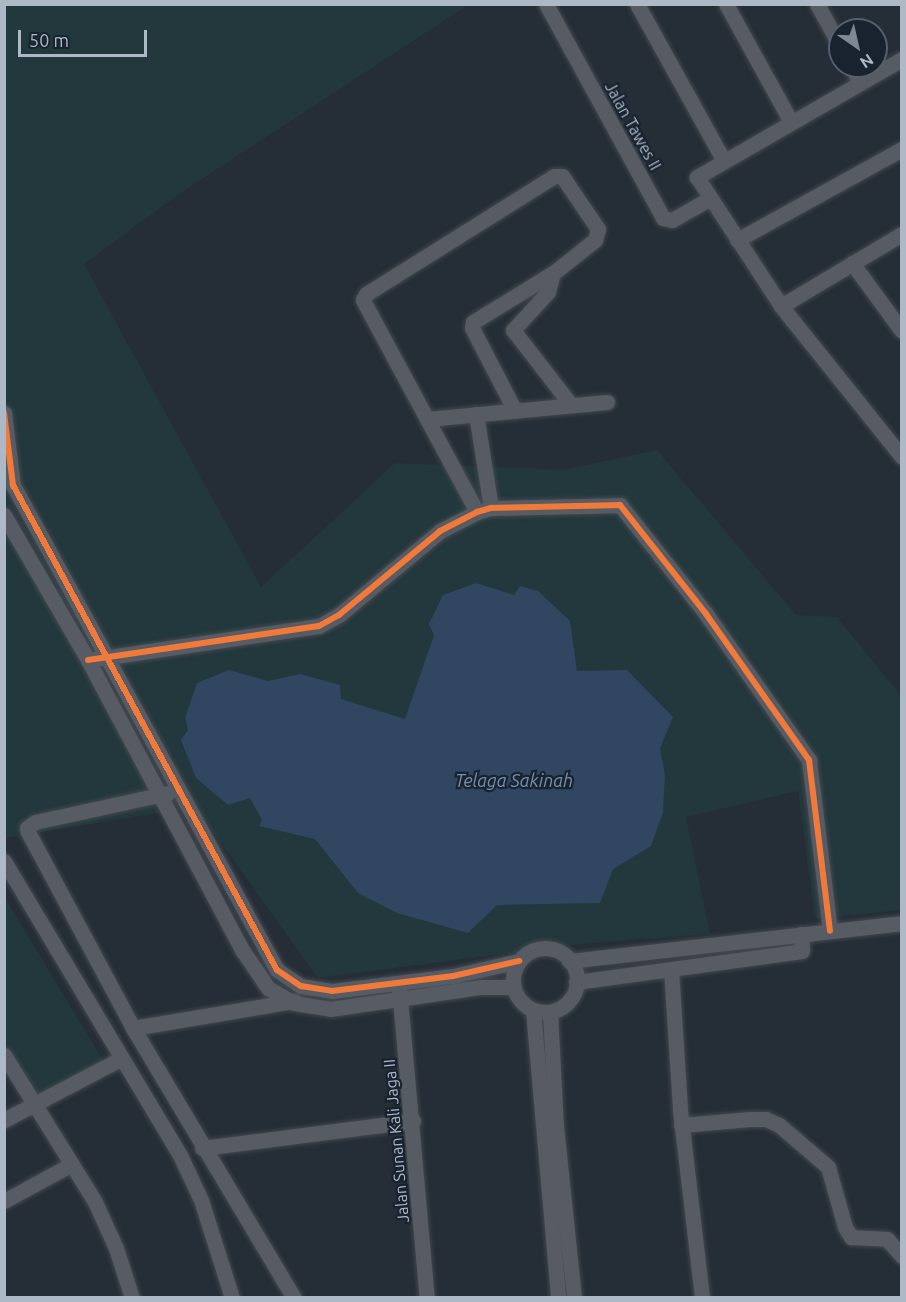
<!DOCTYPE html>
<html>
<head>
<meta charset="utf-8">
<style>
  body { margin:0 }
  #map { position:relative; width:906px; height:1302px; overflow:hidden; background:#252d36; font-family:Ubuntu,sans-serif }
  div>[style] { position:absolute }
  [style*='--x'] { left:calc(var(--x)*1px); top:calc(var(--y)*1px); width:calc(var(--w)*1px); rotate:calc(var(--a)*1deg) }
  .green>* { inset:0; background:#22383c }
  .water>* { inset:0; background:#304661 }
  .roads { filter:drop-shadow(0 0 2px #42484e) drop-shadow(0 0 2px #42484e) }
  .minor>* { height:15px; margin:-7.5px; padding:0 7.5px; transform-origin:7.5px; border-radius:7.5px; background:#565b64 }
  .minor>.ring { margin:-7.5px; padding:0; box-sizing:content-box; background:none; border:15px solid #565b64; border-radius:50% }
  .cycleway>* { height:6px; margin:-3px; padding:0 3px; transform-origin:3px; border-radius:3px; background:#f17a3a }
  span { translate:-50% -50%; white-space:nowrap; text-align:center; line-height:1.15; -webkit-text-stroke:4.5px #192330; paint-order:stroke }
  .street-label { font-size:16px; color:#aeb9c8 }
  .water-label { font-size:18px; color:#7490b3; font-style:italic }
  .frame { position:absolute; inset:0; border:6px solid #aeb9c8; pointer-events:none }
  .north { position:absolute; left:828px; top:18px; width:60px; height:60px; box-sizing:border-box; background:#192330; border:2px solid #555f6d; border-radius:50%; rotate:146deg; font-size:16px; font-weight:700; line-height:24px; text-align:center; color:#aeb9c8 }
  .north::after { content:''; display:block; margin:auto; width:21px; height:27px; background:#7e8895; clip-path:polygon(50% 0,100% 100%,50% 72%,0 100%) }
  .scale { position:absolute; left:18px; top:30px; width:129px; height:27px; box-sizing:border-box; border:3px solid #aeb9c8; border-top:0; padding-left:8px; font-size:18px; line-height:21px; white-space:nowrap; color:#aeb9c8; -webkit-text-stroke:4px #192330; paint-order:stroke }
</style>
</head>
<body>
<div id="map">
  <div class="green">
    <div style="clip-path:polygon(5px 5px,468px 5px,182px 192px,84px 264px,261px 587px,395px 463px,563px 470px,657px 450px,796px 615px,837px 617px,901px 696px,901px 910px,815px 919px,798px 791px,686px 817px,710px 934px,580px 944px,318px 978px,195px 807px,5px 838px)"></div>
    <div style="clip-path:polygon(4px 896px,104px 1062px,32px 1098px,5px 1048px)"></div>
  </div>
  <div class="water">
    <div style="clip-path:polygon(476px 583px,514px 595px,520px 586px,538px 591px,570px 621px,577px 671px,627px 670px,673px 717px,660px 748px,665px 775px,663px 812px,651px 846px,613px 869px,600px 903px,497px 905px,468px 933px,397px 913px,358px 893px,315px 839px,259px 826px,262px 820px,250px 798px,228px 805px,196px 778px,181px 740px,188px 730px,185px 718px,197px 683px,229px 670px,268px 681px,300px 674px,340px 685px,341px 699px,405px 719px,434px 635px,429px 624px,443px 595px)"></div>
  </div>
  <div class="roads">
    <div class="minor">
      <div style="--x:546;--y:4;--w:244;--a:61.3"></div>
      <div style="--x:663;--y:218;--w:9;--a:13"></div>
      <div style="--x:672;--y:220;--w:43;--a:-29.6"></div>
      <div style="--x:637;--y:4;--w:177;--a:61"></div>
      <div style="--x:726;--y:4;--w:132;--a:61.1"></div>
      <div style="--x:817;--y:4;--w:48;--a:61.3"></div>
      <div style="--x:902;--y:59;--w:237;--a:150.1"></div>
      <div style="--x:697;--y:177;--w:154;--a:56.9"></div>
      <div style="--x:781;--y:306;--w:193;--a:51.3"></div>
      <div style="--x:851;--y:66;--w:18;--a:61"></div>
      <div style="--x:737;--y:240;--w:188;--a:-28.9"></div>
      <div style="--x:852;--y:263;--w:84;--a:53.7"></div>
      <div style="--x:553;--y:273;--w:20;--a:105"></div>
      <div style="--x:548;--y:292;--w:52;--a:132.6"></div>
      <div style="--x:513;--y:330;--w:95;--a:52.3"></div>
      <div style="--x:781;--y:306;--w:141;--a:-30.8"></div>
      <div style="--x:4;--y:413;--w:73;--a:82.9"></div>
      <div style="--x:13;--y:485;--w:552;--a:61.44"></div>
      <div style="--x:277;--y:970;--w:29;--a:34"></div>
      <div style="--x:301;--y:986;--w:31;--a:9"></div>
      <div style="--x:332;--y:991;--w:122;--a:-7.1"></div>
      <div style="--x:453;--y:976;--w:68;--a:-12.8"></div>
      <div style="--x:476;--y:414;--w:95;--a:80.9"></div>
      <div style="--x:427;--y:419;--w:181;--a:-5.4"></div>
      <div style="--x:477;--y:512;--w:241;--a:-118.3"></div>
      <div style="--x:363;--y:300;--w:7;--a:-63"></div>
      <div style="--x:366;--y:294;--w:222;--a:-32.1"></div>
      <div style="--x:554;--y:176;--w:8;--a:0"></div>
      <div style="--x:562;--y:176;--w:64;--a:55.8"></div>
      <div style="--x:598;--y:229;--w:11;--a:105"></div>
      <div style="--x:595;--y:240;--w:53;--a:141.8"></div>
      <div style="--x:553;--y:273;--w:94;--a:148.5"></div>
      <div style="--x:473;--y:322;--w:6;--a:99"></div>
      <div style="--x:472;--y:328;--w:93;--a:62.6"></div>
      <div style="--x:4;--y:515;--w:168;--a:59.9"></div>
      <div style="--x:88;--y:660;--w:330;--a:62"></div>
      <div style="--x:243;--y:951;--w:45;--a:56"></div>
      <div style="--x:268;--y:988;--w:30;--a:30"></div>
      <div style="--x:294;--y:1003;--w:36;--a:9"></div>
      <div style="--x:330;--y:1009;--w:153;--a:-8.3"></div>
      <div style="--x:481;--y:987;--w:32;--a:0"></div>
      <div style="--x:88;--y:660;--w:233;--a:-8.4"></div>
      <div style="--x:319;--y:626;--w:23;--a:-29"></div>
      <div style="--x:339;--y:615;--w:131;--a:-39.7"></div>
      <div style="--x:440;--y:531;--w:42;--a:-27.2"></div>
      <div style="--x:477;--y:512;--w:15;--a:-16"></div>
      <div style="--x:491;--y:508;--w:129;--a:-1.3"></div>
      <div style="--x:620;--y:505;--w:139;--a:51.7"></div>
      <div style="--x:706;--y:614;--w:179;--a:54.8"></div>
      <div style="--x:809;--y:760;--w:172;--a:83"></div>
      <div style="--x:168;--y:793;--w:136;--a:167.7"></div>
      <div style="--x:35;--y:822;--w:10;--a:143"></div>
      <div style="--x:27;--y:828;--w:4;--a:76"></div>
      <div style="--x:28;--y:832;--w:222;--a:61.8"></div>
      <div style="--x:133;--y:1028;--w:314;--a:59.2"></div>
      <div style="--x:4;--y:861;--w:343;--a:59.1"></div>
      <div style="--x:180;--y:1155;--w:50;--a:65"></div>
      <div style="--x:201;--y:1200;--w:103;--a:72.4"></div>
      <div class="ring" style="left:513px;top:948px;width:49px;height:49px"></div>
      <div style="--x:569;--y:961;--w:335;--a:-6.5"></div>
      <div style="--x:671;--y:969;--w:141;--a:86.3"></div>
      <div style="--x:680;--y:1110;--w:189;--a:83.3"></div>
      <div style="--x:576;--y:982;--w:228;--a:-7.8"></div>
      <div style="--x:802;--y:951;--w:17;--a:-93"></div>
      <div style="--x:399;--y:987;--w:312;--a:84.9"></div>
      <div style="--x:533;--y:1010;--w:289;--a:85"></div>
      <div style="--x:550;--y:1012;--w:114;--a:87"></div>
      <div style="--x:556;--y:1126;--w:173;--a:84"></div>
      <div style="--x:133;--y:1028;--w:164;--a:-9.5"></div>
      <div style="--x:4;--y:1055;--w:173;--a:58.2"></div>
      <div style="--x:95;--y:1202;--w:51;--a:65.5"></div>
      <div style="--x:116;--y:1248;--w:52;--a:72.3"></div>
      <div style="--x:4;--y:1120;--w:131;--a:-27.7"></div>
      <div style="--x:681;--y:1125;--w:69;--a:-5"></div>
      <div style="--x:750;--y:1119;--w:16;--a:0"></div>
      <div style="--x:766;--y:1119;--w:14;--a:25"></div>
      <div style="--x:779;--y:1125;--w:65;--a:40.6"></div>
      <div style="--x:828;--y:1167;--w:62;--a:74.2"></div>
      <div style="--x:845;--y:1227;--w:12;--a:59"></div>
      <div style="--x:851;--y:1237;--w:36;--a:3"></div>
      <div style="--x:887;--y:1239;--w:23;--a:49"></div>
      <div style="--x:202;--y:1148;--w:213;--a:-7.3"></div>
      <div style="--x:4;--y:1201;--w:77;--a:-28.6"></div>
    </div>
  </div>
  <div class="cycleway">
    <div style="--x:4;--y:413;--w:73;--a:82.9"></div>
    <div style="--x:13;--y:485;--w:552;--a:61.44"></div>
    <div style="--x:277;--y:970;--w:29;--a:34"></div>
    <div style="--x:301;--y:986;--w:31;--a:9"></div>
    <div style="--x:332;--y:991;--w:122;--a:-7.1"></div>
    <div style="--x:453;--y:976;--w:68;--a:-12.8"></div>
    <div style="--x:88;--y:660;--w:233;--a:-8.4"></div>
    <div style="--x:319;--y:626;--w:23;--a:-29"></div>
    <div style="--x:339;--y:615;--w:131;--a:-39.7"></div>
    <div style="--x:440;--y:531;--w:42;--a:-27.2"></div>
    <div style="--x:477;--y:512;--w:15;--a:-16"></div>
    <div style="--x:491;--y:508;--w:129;--a:-1.3"></div>
    <div style="--x:620;--y:505;--w:139;--a:51.7"></div>
    <div style="--x:706;--y:614;--w:179;--a:54.8"></div>
    <div style="--x:809;--y:760;--w:172;--a:83"></div>
  </div>
  <div class="street-label">
    <span style="left:633px;top:126px;rotate:61deg">Jalan Tawes II</span>
    <span style="left:396px;top:1141px;rotate:-95deg">Jalan Sunan Kali Jaga II</span>
  </div>
  <div class="water-label">
    <span style="left:514px;top:780px">Telaga Sakinah</span>
  </div>
  <div class="frame"></div>
  <div class="north">N</div>
  <div class="scale">50 m</div>
</div>
</body>
</html>
